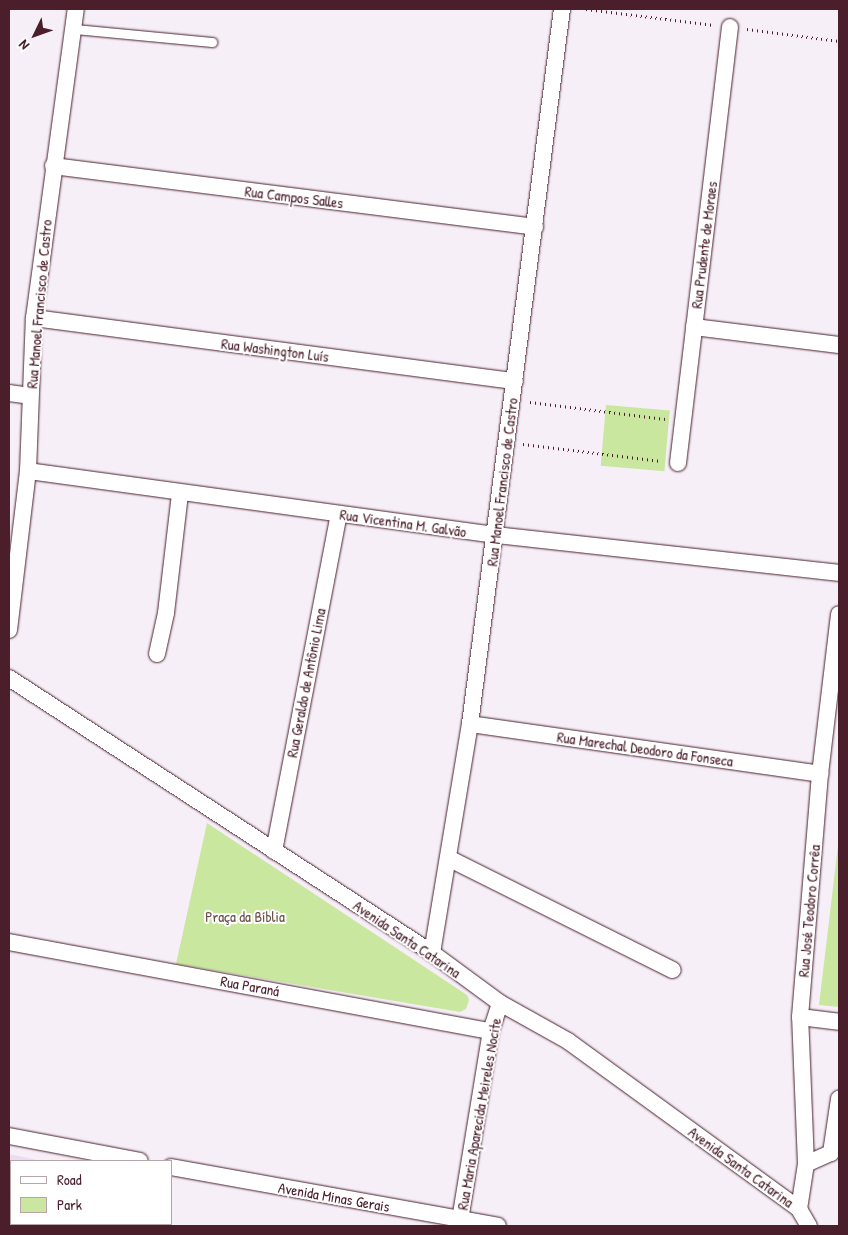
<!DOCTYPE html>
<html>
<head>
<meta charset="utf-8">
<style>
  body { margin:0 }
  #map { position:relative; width:848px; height:1235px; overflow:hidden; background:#f6eff8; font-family:"Patrick Hand",sans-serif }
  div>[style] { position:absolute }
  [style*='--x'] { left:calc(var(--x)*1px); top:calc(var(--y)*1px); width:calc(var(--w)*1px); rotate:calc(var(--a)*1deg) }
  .built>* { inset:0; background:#ecdcef }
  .green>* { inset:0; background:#c9e79e; transform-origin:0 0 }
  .path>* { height:3px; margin-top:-1.5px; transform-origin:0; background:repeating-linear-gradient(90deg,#4a1f2b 0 1px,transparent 0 5px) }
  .roads { filter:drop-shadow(0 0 1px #4a1f2b) drop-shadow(0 0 1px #4a1f2b) }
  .service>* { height:9px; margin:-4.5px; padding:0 4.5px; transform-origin:4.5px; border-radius:4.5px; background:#fff }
  .minor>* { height:16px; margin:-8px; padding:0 8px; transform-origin:8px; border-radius:8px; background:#fff }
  span { translate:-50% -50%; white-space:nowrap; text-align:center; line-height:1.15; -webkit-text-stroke:4px #fff; paint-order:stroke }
  .street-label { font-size:15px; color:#4a1f2b }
  .park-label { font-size:15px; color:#6a5148 }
  .frame { position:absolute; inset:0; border:10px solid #4a1f2b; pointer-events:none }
  .legend { position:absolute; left:10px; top:1160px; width:162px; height:65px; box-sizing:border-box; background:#fff; border:1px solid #b7a5aa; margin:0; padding:6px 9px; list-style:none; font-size:15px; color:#4a1f2b }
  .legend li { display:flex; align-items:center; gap:10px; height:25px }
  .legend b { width:25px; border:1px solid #b7a5aa }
  .north { position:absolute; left:10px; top:10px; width:50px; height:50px; -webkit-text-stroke:4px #fff; paint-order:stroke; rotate:228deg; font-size:14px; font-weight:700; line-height:20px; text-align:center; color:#4a1f2b }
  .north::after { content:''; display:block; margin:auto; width:18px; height:22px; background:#4a1f2b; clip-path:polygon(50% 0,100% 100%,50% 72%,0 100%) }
</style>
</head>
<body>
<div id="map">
  <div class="built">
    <div style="clip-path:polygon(9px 1154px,42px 1161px,11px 1161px,11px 1224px,105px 1224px,105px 1226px,9px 1226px)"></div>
  </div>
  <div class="green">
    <div style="left:606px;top:405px;width:64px;height:61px;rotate:5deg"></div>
    <div style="clip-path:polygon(207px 823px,467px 995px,469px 1000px,466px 1009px,460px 1012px,176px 964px)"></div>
    <div style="clip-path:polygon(839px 837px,839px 1007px,819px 1005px)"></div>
  </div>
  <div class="path">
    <div style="--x:586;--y:9;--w:129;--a:7.1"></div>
    <div style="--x:747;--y:29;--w:93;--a:7.4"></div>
    <div style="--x:530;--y:402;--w:136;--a:7.2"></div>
    <div style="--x:523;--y:444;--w:139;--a:7"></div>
  </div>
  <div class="roads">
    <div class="service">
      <div style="--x:74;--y:29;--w:139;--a:5.4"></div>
    </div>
    <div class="minor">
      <div style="--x:53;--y:166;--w:486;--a:7.2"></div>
      <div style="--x:34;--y:318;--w:485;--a:7.5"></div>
      <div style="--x:694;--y:327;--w:146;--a:7.1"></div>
      <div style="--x:9;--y:393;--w:21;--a:8"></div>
      <div style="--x:678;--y:463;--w:439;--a:-83.2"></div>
      <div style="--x:28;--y:471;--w:472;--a:7.8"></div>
      <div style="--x:496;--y:535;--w:345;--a:6.3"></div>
      <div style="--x:9;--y:630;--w:160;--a:-83.2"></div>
      <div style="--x:28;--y:471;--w:153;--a:-87.8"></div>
      <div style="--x:34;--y:318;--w:312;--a:-82.3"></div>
      <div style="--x:157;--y:654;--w:42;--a:-77.6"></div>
      <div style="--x:166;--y:613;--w:121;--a:-83.3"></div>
      <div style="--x:9;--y:678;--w:505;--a:33.03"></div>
      <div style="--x:432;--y:953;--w:84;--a:36.3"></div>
      <div style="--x:500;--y:1003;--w:78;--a:29.2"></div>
      <div style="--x:568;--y:1041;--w:286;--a:36"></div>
      <div style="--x:799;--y:1209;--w:20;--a:60"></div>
      <div style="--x:470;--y:724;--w:354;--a:8.1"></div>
      <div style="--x:274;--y:851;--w:343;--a:-79.1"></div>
      <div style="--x:448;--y:858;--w:251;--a:26.5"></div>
      <div style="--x:9;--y:942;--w:490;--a:10.5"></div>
      <div style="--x:432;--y:953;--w:232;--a:-80.6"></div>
      <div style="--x:470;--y:724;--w:721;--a:-82.67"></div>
      <div style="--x:800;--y:1017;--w:39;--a:7"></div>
      <div style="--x:9;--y:1136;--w:133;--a:10.8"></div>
      <div style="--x:806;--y:1164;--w:27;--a:-24"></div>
      <div style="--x:831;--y:1153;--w:55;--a:-81.6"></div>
      <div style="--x:171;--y:1167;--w:332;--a:10.2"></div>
      <div style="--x:799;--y:1209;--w:46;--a:-81.2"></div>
      <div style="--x:806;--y:1164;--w:147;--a:-92.3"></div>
      <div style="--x:800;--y:1017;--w:244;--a:-85.3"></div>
      <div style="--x:820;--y:774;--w:161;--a:-83.2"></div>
      <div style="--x:459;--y:1226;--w:198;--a:-80.7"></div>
      <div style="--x:491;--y:1031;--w:29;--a:-72"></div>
    </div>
  </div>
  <div class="street-label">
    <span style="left:294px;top:197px;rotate:7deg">Rua Campos Salles</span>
    <span style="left:704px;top:245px;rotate:-83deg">Rua Prudente de Moraes</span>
    <span style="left:39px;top:304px;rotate:-85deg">Rua Manoel Francisco de Castro</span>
    <span style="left:275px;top:350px;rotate:7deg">Rua Washington Luís</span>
    <span style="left:502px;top:482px;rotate:-83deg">Rua Manoel Francisco de Castro</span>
    <span style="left:403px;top:523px;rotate:8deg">Rua Vicentina M. Galvão</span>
    <span style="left:306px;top:683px;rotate:-79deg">Rua Geraldo de Antônio Lima</span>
    <span style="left:645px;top:749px;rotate:8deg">Rua Marechal Deodoro da Fonseca</span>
    <span style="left:809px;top:911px;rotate:-85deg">Rua José Teodoro Corrêa</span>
    <span style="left:407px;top:939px;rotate:34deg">Avenida Santa Catarina</span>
    <span style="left:250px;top:986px;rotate:10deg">Rua Paraná</span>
    <span style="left:479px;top:1114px;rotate:-80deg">Rua Maria Aparecida Meireles Nocite</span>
    <span style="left:741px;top:1167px;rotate:36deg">Avenida Santa Catarina</span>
    <span style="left:334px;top:1197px;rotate:10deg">Avenida Minas Gerais</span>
  </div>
  <div class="park-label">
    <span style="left:245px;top:917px">Praça da Bíblia</span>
  </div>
  <div class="frame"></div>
  <ul class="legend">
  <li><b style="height:6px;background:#fff"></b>Road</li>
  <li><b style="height:14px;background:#c9e79e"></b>Park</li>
  </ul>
  <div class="north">N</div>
</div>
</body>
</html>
